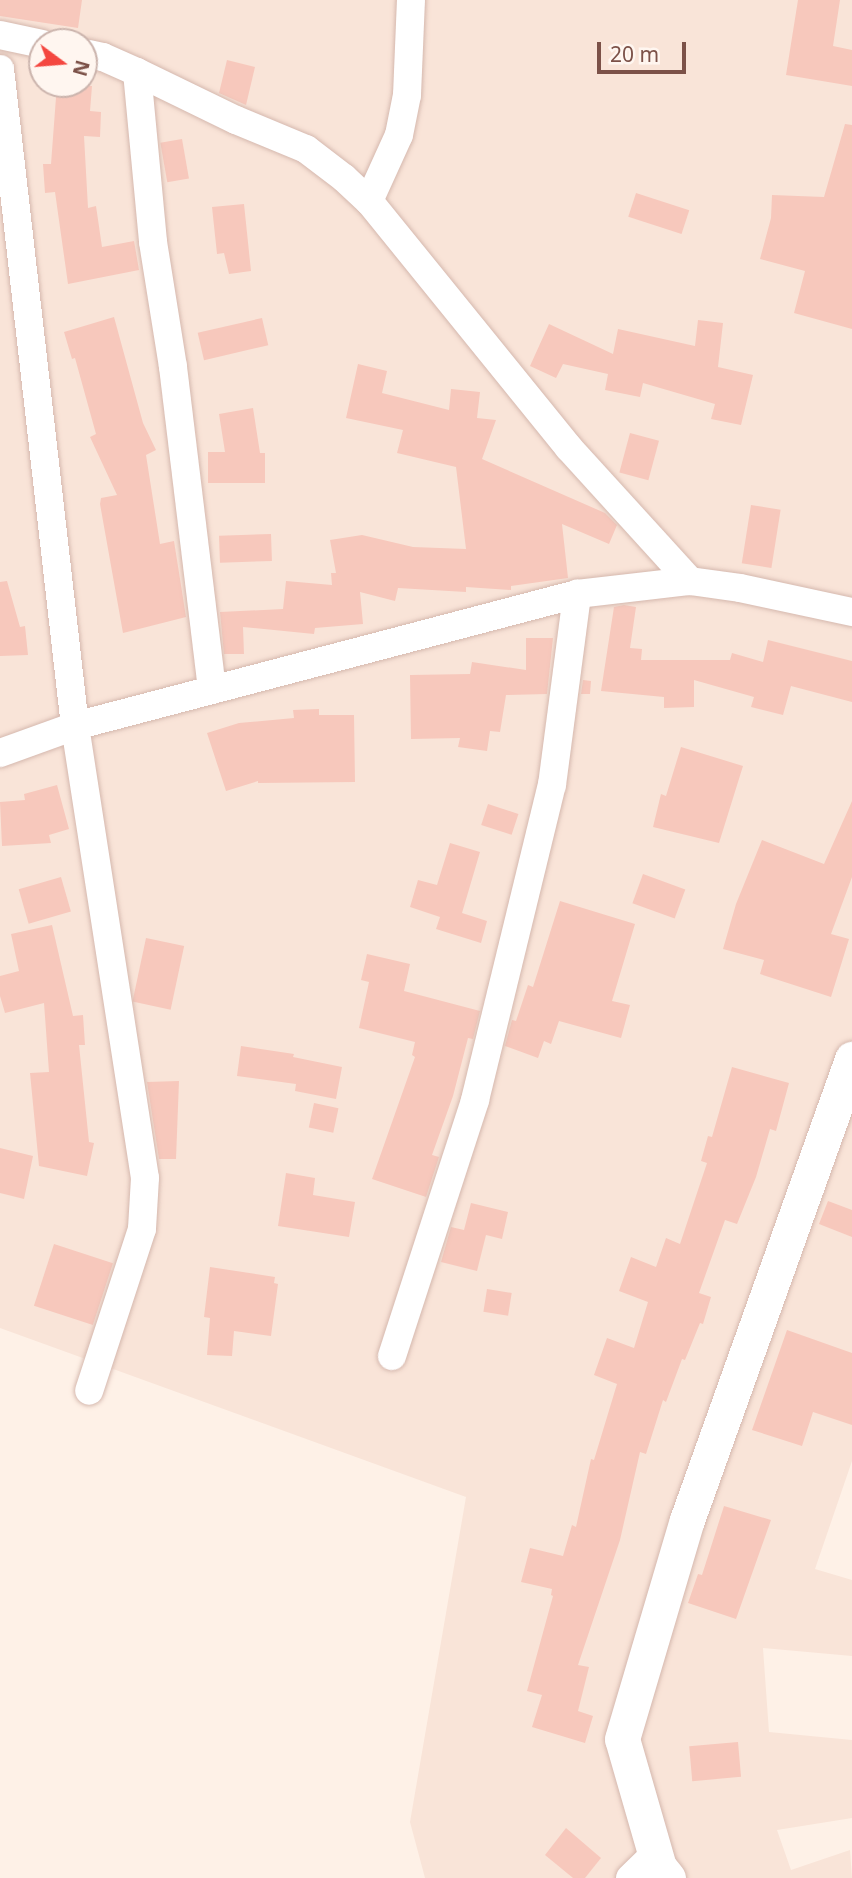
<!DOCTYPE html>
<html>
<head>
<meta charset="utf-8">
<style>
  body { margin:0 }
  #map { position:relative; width:852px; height:1878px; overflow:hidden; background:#fef1e7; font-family:"Noto Sans",sans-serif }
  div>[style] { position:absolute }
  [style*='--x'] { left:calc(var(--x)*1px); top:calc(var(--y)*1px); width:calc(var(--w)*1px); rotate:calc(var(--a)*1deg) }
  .residential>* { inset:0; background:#f9e4d8 }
  .building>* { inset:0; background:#f7c8bc; transform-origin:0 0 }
  .roads { filter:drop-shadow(0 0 2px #d5b8ae) drop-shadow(0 0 2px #d5b8ae) }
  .minor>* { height:28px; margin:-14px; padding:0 14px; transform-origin:14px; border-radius:14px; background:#fff }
  .tertiary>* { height:35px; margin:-17.5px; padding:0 17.5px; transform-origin:17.5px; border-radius:17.5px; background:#fff }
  span { translate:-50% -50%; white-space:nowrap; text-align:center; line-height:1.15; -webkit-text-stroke:5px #fff6f0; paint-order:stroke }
  .north { position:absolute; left:28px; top:28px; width:70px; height:70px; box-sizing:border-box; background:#fff6f0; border:2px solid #cbb4ad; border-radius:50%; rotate:106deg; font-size:19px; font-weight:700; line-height:28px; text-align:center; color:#7c5148 }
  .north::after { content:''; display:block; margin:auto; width:24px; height:32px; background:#f44740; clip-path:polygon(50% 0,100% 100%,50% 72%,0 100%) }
  .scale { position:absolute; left:597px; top:42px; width:89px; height:32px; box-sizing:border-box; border:4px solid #7c5148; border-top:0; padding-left:9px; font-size:21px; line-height:24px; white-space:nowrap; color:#7c5148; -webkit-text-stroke:5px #fff6f0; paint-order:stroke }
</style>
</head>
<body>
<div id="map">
  <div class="residential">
    <div style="clip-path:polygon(evenodd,0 0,852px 0,852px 1461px,815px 1569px,852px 1580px,852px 1656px,763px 1648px,769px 1732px,852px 1740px,852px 1818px,777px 1830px,791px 1870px,850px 1850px,852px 1878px,425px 1878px,410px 1822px,466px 1497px,0 1328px,0 0,42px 42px,84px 42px,84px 84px,42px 84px,42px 42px)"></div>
  </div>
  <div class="building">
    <div style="clip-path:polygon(0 0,82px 0,78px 28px,0 16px)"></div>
    <div style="clip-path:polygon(798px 0,840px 0,833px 46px,852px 50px,852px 86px,786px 75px)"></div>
    <div style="clip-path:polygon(227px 60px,255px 67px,246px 105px,219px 93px)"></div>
    <div style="clip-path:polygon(57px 84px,92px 86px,90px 111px,101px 112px,100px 137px,84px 136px,88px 208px,96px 206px,102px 247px,134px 241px,139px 270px,68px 284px,55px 192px,45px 193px,43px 164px,51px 164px)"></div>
    <div style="clip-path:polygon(845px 124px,852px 125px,852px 329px,794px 313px,805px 271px,760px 259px,771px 218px,772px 195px,824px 197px)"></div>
    <div style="left:182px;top:139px;width:40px;height:22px;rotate:80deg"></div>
    <div style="left:636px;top:193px;width:56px;height:25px;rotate:18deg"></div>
    <div style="clip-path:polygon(244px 204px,251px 271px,229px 274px,224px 253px,217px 254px,212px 207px)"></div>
    <div style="clip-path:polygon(114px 317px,143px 423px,156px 450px,146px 455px,160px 544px,174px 541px,186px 617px,123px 633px,100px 504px,101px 498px,117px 495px,90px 437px,96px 434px,75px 358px,72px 359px,64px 332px)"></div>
    <div style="left:262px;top:318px;width:28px;height:66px;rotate:77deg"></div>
    <div style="clip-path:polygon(698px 320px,723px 323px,718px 367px,753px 375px,741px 425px,711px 419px,715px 404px,643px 383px,640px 397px,605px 390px,608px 374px,563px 364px,556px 378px,530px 366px,549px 324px,613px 354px,618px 329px,695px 346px)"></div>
    <div style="clip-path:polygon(358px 364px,387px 371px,382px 393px,449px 410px,451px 389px,480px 392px,477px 418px,496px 420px,482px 459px,605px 513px,617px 525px,609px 544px,562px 524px,568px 578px,511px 586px,511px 590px,466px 587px,466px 592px,398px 588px,395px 601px,360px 592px,363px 624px,315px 628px,314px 634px,243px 627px,244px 654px,224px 654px,220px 612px,283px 609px,286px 581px,332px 585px,331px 573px,336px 573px,330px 540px,362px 535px,413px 547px,466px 549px,456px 467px,397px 453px,403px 430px,346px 418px)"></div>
    <div style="clip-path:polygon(253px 408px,260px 453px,265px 453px,265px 483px,208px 483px,208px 452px,225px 452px,219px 414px)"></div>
    <div style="left:630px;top:433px;width:30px;height:41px;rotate:15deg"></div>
    <div style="left:751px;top:505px;width:30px;height:59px;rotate:9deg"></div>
    <div style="left:271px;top:534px;width:27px;height:52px;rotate:88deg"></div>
    <div style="clip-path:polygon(7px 581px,20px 627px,25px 626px,28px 655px,0 656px,0 582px)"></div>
    <div style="clip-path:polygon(624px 605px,636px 607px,630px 648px,642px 649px,641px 660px,730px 660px,732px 653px,763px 662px,768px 640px,852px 661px,852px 702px,791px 686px,783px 715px,751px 707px,754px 697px,694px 680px,694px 707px,664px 708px,664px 697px,601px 691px,614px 607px)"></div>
    <div style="clip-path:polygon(526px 638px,553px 638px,547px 694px,506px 695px,500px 732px,490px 731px,487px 751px,458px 747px,460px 738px,411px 739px,410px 675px,470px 674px,472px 662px,526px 670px)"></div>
    <div style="clip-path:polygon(583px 680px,591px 681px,590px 694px,581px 694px)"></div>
    <div style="clip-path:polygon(319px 709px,319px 715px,354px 715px,355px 782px,258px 783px,258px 781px,226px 791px,207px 733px,239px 723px,294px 718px,293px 710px)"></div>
    <div style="clip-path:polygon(681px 747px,743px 766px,719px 843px,653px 827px,661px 794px,666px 796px)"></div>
    <div style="clip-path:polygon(57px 785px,69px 829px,49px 835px,51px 843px,2px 846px,0 802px,25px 800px,24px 794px)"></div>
    <div style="clip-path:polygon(852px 801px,852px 877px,831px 934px,849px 939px,831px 997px,760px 974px,764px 960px,723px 949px,736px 904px,762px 840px,824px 864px)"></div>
    <div style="left:488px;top:804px;width:32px;height:22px;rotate:18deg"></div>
    <div style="clip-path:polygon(450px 843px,480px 852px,462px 913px,487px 921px,481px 943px,436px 929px,440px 917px,410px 907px,418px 880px,437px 885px)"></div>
    <div style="left:643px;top:874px;width:45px;height:31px;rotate:20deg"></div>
    <div style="left:61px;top:877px;width:36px;height:44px;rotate:74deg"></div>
    <div style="clip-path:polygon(560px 901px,635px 924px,612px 1001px,630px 1005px,621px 1038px,559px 1021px,551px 1044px,544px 1041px,538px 1058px,505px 1046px,512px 1020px,516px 1021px,528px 985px,533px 987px)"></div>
    <div style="clip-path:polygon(52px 925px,73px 1016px,83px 1015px,85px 1045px,79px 1045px,89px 1142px,94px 1143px,87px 1176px,39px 1166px,30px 1073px,49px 1072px,44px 1003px,5px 1013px,0 996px,0 976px,19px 971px,11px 934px)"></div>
    <div style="left:146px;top:938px;width:39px;height:65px;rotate:12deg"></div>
    <div style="clip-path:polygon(367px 954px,410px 964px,404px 991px,480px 1011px,473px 1039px,468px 1038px,453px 1096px,432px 1155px,439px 1157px,426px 1197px,372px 1179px,415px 1057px,412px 1055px,415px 1042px,359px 1028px,369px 982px,361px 980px)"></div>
    <div style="clip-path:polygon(241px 1046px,294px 1054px,293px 1057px,342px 1067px,336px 1099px,295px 1091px,296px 1084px,237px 1076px)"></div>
    <div style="clip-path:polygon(732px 1067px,789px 1083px,776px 1131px,770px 1129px,756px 1177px,737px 1224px,725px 1220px,699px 1293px,711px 1297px,703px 1324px,700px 1323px,685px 1360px,682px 1359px,666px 1402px,663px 1400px,646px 1454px,640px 1452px,620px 1540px,578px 1665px,589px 1667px,578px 1711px,593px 1716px,585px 1743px,532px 1727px,542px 1695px,527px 1691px,553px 1596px,551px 1595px,552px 1589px,521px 1582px,530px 1548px,563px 1556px,572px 1525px,576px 1527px,591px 1459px,594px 1460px,617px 1384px,594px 1375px,607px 1338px,634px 1348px,648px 1302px,619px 1291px,631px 1257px,656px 1267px,666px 1238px,680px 1244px,707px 1163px,701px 1161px,708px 1136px,712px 1137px)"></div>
    <div style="clip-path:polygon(179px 1081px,176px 1159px,159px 1159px,147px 1082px)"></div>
    <div style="left:314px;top:1103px;width:25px;height:25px;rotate:12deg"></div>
    <div style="clip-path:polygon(0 1148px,33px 1156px,24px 1199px,0 1193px)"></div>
    <div style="clip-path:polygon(286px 1173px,315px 1178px,313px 1195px,355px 1202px,349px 1237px,278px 1226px)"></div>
    <div style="clip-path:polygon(828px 1201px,852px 1210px,852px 1237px,819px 1224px)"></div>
    <div style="clip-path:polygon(471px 1203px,508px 1212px,502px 1239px,486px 1235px,477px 1271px,441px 1262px,451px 1227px,464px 1230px)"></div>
    <div style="left:54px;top:1244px;width:62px;height:65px;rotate:18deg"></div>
    <div style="clip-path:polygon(210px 1267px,275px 1277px,274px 1283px,278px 1284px,271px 1336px,234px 1331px,232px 1356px,207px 1355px,210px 1318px,204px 1317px)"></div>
    <div style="left:487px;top:1289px;width:25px;height:23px;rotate:9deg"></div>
    <div style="clip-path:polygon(787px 1330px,852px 1353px,852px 1425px,813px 1412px,802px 1446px,752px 1430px)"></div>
    <div style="clip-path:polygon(724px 1506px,771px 1520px,736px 1619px,688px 1603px,698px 1574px,702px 1575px)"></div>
    <div style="left:738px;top:1742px;width:35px;height:49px;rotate:85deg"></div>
    <div style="clip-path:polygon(566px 1828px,601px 1858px,585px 1878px,573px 1878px,545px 1855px)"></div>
  </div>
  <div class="roads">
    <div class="minor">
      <div style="--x:0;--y:35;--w:43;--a:12.1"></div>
      <div style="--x:84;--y:53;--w:19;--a:12"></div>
      <div style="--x:103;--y:57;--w:37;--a:24"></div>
      <div style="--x:137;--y:72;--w:110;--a:25.9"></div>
      <div style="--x:236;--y:120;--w:76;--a:22.5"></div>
      <div style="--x:306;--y:149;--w:48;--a:37.3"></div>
      <div style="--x:344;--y:178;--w:34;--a:43"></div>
      <div style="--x:369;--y:201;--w:318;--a:51"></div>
      <div style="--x:569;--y:448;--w:180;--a:47.7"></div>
      <div style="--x:0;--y:69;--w:661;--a:83.49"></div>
      <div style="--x:75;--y:726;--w:457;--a:81.2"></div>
      <div style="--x:145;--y:1178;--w:51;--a:93.4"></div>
      <div style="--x:142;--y:1229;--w:170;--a:108.1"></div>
      <div style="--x:137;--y:72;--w:171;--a:84.6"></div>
      <div style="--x:153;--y:242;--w:127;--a:80.9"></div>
      <div style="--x:173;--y:367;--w:325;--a:83.1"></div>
      <div style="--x:369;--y:201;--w:72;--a:-65.6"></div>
      <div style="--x:399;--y:135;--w:41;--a:-78.7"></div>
      <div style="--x:407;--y:95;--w:95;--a:-87.6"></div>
      <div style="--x:0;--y:753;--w:80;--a:-19.8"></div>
      <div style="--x:75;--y:726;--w:519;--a:-14.73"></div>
      <div style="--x:577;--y:594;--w:114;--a:-6.6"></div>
      <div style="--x:690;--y:581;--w:50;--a:8"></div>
      <div style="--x:740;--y:588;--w:115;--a:12.1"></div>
      <div style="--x:392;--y:1356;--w:269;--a:-72"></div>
      <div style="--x:475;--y:1100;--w:324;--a:-76.3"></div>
      <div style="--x:552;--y:785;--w:193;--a:-82.5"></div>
      <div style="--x:630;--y:1878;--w:35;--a:-44"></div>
    </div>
    <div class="tertiary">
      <div style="--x:668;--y:1878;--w:14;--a:-129"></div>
      <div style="--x:659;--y:1867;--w:133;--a:-106.1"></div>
      <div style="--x:622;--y:1739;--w:228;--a:-73.5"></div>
      <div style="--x:687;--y:1520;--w:490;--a:-70.3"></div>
    </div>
  </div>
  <div class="north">N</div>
  <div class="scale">20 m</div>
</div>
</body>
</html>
